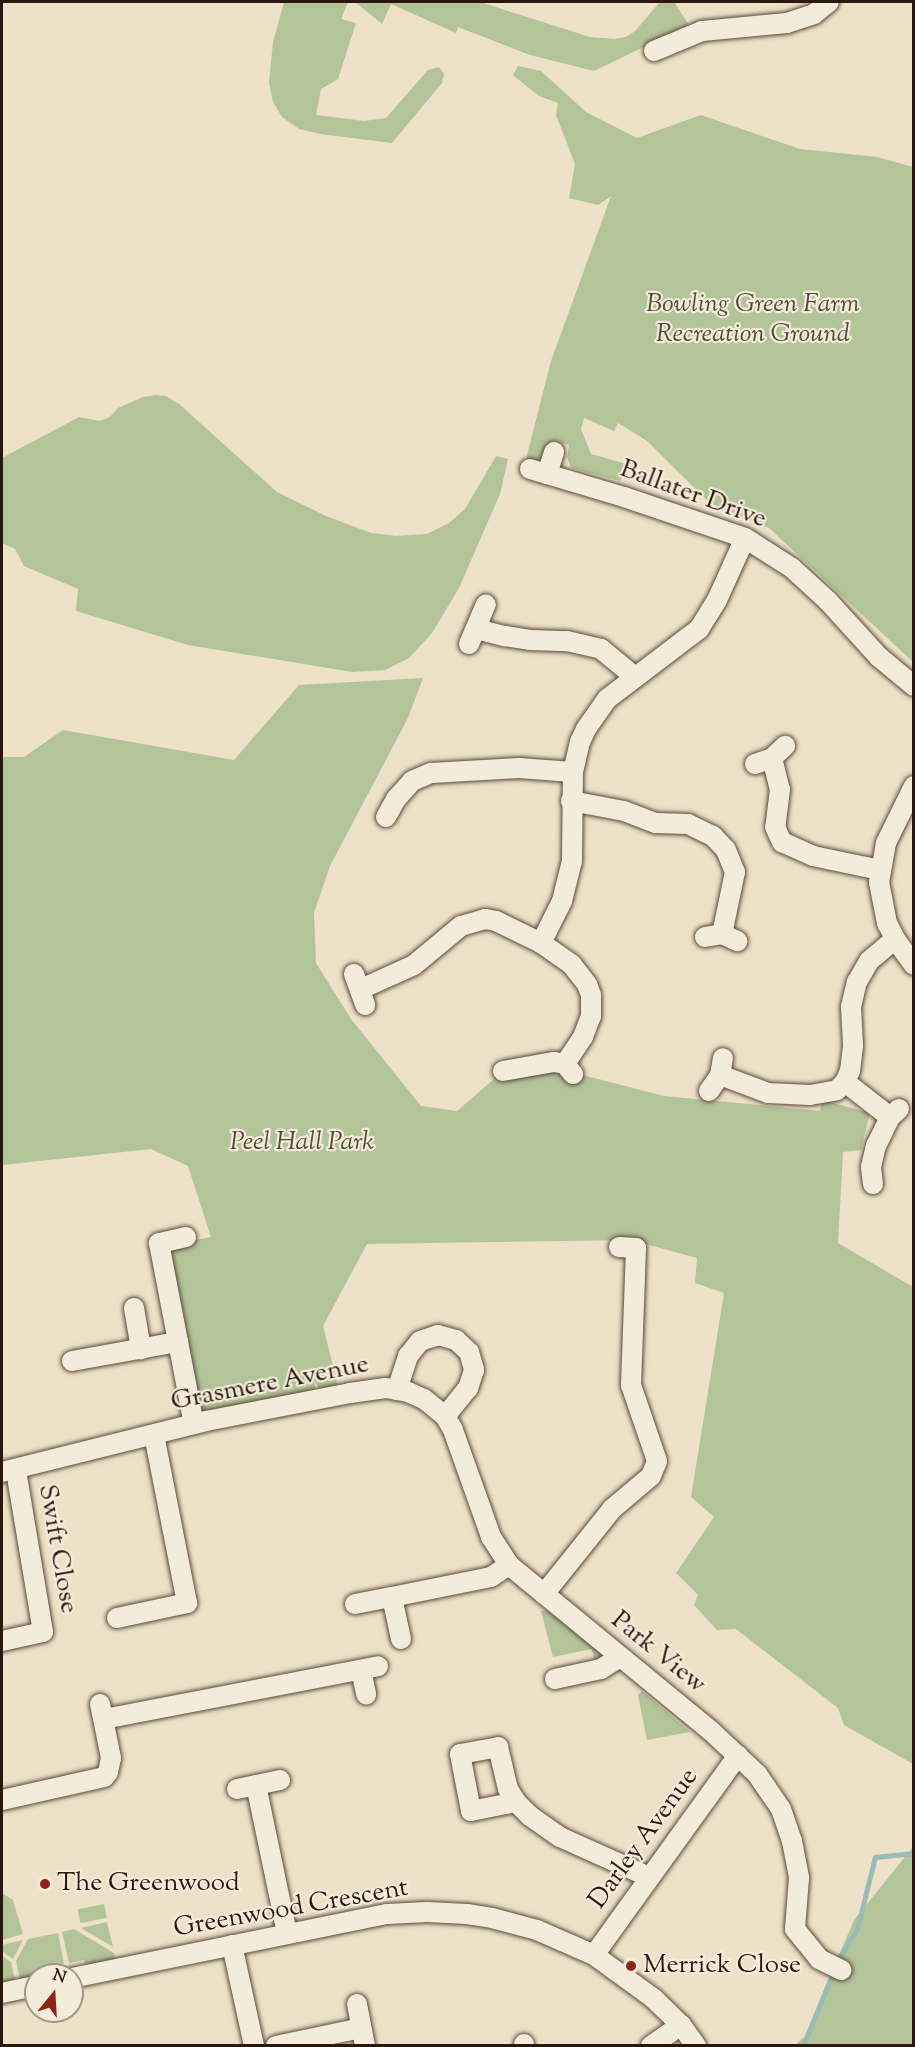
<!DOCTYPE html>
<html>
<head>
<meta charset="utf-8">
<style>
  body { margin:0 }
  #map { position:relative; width:915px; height:2047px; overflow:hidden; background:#ede1c7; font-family:"Sorts Mill Goudy",serif }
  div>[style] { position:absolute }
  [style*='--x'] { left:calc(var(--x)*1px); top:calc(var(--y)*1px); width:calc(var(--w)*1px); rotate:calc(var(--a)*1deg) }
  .green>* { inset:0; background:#b3c499; transform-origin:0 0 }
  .stream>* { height:5px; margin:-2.5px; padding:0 2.5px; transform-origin:2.5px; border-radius:2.5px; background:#99bdb6 }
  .roads { filter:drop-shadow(0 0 2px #5b4a3c) drop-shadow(0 0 2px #5b4a3c) }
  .minor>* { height:20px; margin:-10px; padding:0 10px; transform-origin:10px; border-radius:10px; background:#f3ecdb }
  .dots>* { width:16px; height:16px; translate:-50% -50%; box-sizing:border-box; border:3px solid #f3ecdb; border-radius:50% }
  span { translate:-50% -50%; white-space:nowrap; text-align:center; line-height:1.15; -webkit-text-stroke:4.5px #f3ecdb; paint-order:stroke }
  .park-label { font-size:26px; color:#534b38; font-style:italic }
  .street-label { font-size:26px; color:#2a170e }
  .poi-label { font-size:26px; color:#2a170e }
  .left { translate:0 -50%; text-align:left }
  .frame { position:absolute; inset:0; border:3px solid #2a170e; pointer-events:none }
  .north { position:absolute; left:24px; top:1963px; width:60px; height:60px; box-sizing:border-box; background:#f3ecdb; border:2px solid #a39789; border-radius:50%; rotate:18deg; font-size:16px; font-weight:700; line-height:24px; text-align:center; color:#2a170e }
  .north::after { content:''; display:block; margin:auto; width:21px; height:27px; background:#8f2418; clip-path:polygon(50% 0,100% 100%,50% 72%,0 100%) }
</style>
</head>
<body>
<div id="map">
  <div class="green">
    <div style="clip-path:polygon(284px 2px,348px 2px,341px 19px,356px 23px,338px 79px,321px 89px,316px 115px,364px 121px,386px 118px,428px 70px,439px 67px,444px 74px,442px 83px,392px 143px,320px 134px,299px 129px,282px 117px,273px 102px,269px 83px,273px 42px)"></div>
    <div style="clip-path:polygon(355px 2px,480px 2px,590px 37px,615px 39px,626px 37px,635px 31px,660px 2px,674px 2px,689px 25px,594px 71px,530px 55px,458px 27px,456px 33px,391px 4px,382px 24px)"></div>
    <div style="clip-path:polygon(518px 66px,541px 71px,586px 112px,637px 138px,701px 115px,800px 149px,877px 157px,913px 167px,913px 662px,769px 528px,710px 503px,647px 441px,618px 423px,614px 431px,584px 418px,581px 429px,591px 454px,630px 465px,620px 481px,571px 468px,567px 457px,569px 445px,553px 441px,548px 457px,538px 461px,526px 459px,551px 361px,611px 196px,598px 205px,569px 198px,575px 164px,556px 115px,558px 103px,539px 96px,513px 75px)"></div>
    <div style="clip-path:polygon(156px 395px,166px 396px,179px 404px,277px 492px,326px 516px,371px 533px,396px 536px,427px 534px,449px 523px,465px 509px,496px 456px,508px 459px,500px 494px,459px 588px,432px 633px,409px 658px,385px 670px,352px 672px,188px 645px,76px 611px,78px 589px,24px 566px,15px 549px,2px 543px,2px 458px,79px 417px,100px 421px,110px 417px,118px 408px,143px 397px)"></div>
    <div style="clip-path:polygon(423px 678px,408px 718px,330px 866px,314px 913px,316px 963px,351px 1019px,421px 1106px,457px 1111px,501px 1073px,544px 1065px,664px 1096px,820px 1111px,822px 1100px,870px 1113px,861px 1150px,843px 1152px,838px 1243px,913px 1287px,913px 1764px,844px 1725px,838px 1708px,736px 1629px,717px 1630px,694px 1605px,698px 1595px,676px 1573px,714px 1517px,691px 1497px,724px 1293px,695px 1283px,697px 1258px,631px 1240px,367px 1244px,323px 1326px,338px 1386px,320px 1389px,314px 1381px,317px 1398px,206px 1421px,200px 1408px,168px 1245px,211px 1237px,188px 1166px,151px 1149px,2px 1165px,2px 757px,24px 757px,63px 730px,234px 760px,299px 685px)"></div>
    <div style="clip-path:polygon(552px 1609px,606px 1656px,595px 1665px,592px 1649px,553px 1657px,541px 1611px)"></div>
    <div style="clip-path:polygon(642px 1691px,690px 1732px,647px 1740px,638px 1695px)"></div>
    <div style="clip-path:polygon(913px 1847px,913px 2045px,794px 2046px,805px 2036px,854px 1920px)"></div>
    <div style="clip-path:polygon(2px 1893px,13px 1900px,23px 1934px,2px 1940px)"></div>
    <div style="left:104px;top:1904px;width:14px;height:27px;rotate:78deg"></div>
    <div style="clip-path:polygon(107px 1922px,113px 1947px,81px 1928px)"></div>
    <div style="clip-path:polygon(74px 1929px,114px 1953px,115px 1959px,86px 1965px,84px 1960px,69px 1963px,62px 1932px)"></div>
    <div style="clip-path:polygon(58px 1933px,64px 1964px,62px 1965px,63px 1970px,20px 1979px,16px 1961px,28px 1939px)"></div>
    <div style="clip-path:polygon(23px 1940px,13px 1959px,2px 1951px,2px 1945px)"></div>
    <div style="clip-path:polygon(2px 1956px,11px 1962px,15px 1980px,2px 1983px)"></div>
  </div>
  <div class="stream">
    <div style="--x:803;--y:2046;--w:95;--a:-67.8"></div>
    <div style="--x:839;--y:1958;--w:34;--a:-58"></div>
    <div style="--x:857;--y:1929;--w:74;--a:-76"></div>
    <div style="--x:875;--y:1857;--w:39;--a:-6"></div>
  </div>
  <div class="roads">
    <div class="minor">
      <div style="--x:654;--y:51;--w:52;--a:-22.6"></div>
      <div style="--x:702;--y:31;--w:85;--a:-5.4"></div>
      <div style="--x:787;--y:23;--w:28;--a:-18"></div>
      <div style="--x:814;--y:14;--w:19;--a:-39"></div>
      <div style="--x:530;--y:469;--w:98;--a:16.6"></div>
      <div style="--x:624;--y:497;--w:128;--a:18.7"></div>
      <div style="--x:745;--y:538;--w:56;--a:32.6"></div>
      <div style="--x:792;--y:568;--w:49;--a:42.5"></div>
      <div style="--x:828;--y:601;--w:76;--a:47.7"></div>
      <div style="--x:879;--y:657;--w:45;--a:39.6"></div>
      <div style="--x:547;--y:474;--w:23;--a:-72"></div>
      <div style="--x:476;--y:629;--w:30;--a:14"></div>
      <div style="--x:505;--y:636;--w:25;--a:9"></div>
      <div style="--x:530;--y:640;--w:37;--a:2"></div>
      <div style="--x:567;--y:641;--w:35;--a:13"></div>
      <div style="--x:601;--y:649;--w:44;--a:39.5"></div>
      <div style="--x:469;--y:644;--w:43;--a:-67"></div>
      <div style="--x:772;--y:758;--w:32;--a:76"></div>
      <div style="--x:780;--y:789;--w:38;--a:97"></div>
      <div style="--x:775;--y:827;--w:17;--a:65"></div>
      <div style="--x:782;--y:842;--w:34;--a:24"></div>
      <div style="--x:813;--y:856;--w:68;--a:11.8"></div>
      <div style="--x:755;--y:764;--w:18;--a:-19"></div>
      <div style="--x:772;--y:758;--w:18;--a:-43"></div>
      <div style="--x:914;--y:786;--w:64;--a:116.2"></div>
      <div style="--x:886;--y:843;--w:40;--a:100"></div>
      <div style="--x:879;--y:882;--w:42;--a:79"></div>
      <div style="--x:887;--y:923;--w:18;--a:63"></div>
      <div style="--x:895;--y:939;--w:32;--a:54"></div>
      <div style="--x:571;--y:801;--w:54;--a:10.7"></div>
      <div style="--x:624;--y:811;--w:34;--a:21"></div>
      <div style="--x:656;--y:823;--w:32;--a:2"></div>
      <div style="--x:688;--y:824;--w:28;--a:26"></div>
      <div style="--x:713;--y:836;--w:19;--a:47"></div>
      <div style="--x:726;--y:850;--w:24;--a:68"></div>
      <div style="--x:735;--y:872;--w:63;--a:101.8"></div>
      <div style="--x:386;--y:817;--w:21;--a:-61"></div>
      <div style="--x:396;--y:799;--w:24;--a:-48"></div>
      <div style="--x:412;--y:781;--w:21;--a:-23"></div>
      <div style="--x:431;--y:773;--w:88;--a:-3.3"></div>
      <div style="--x:519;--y:768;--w:54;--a:4.2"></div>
      <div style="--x:705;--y:937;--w:17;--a:-10"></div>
      <div style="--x:722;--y:934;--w:17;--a:25"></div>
      <div style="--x:541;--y:943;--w:47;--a:-63.4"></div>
      <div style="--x:562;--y:901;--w:41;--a:-76"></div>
      <div style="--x:572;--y:861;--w:89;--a:-89.4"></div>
      <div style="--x:573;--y:772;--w:31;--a:-77"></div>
      <div style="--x:580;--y:742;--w:14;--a:-65"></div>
      <div style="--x:586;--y:729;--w:37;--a:-55"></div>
      <div style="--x:607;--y:699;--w:116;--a:-37.3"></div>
      <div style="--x:699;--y:629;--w:34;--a:-58"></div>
      <div style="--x:717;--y:600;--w:68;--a:-65.7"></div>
      <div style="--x:354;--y:974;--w:33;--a:70"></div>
      <div style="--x:361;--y:989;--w:58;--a:-24.4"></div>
      <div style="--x:414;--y:965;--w:61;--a:-39.7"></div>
      <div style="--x:461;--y:926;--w:25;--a:-16"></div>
      <div style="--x:485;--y:919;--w:11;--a:10"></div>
      <div style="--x:496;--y:921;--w:50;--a:26.1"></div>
      <div style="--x:541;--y:943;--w:38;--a:35"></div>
      <div style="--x:572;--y:965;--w:24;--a:52"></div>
      <div style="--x:587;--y:984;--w:12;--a:70"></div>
      <div style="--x:591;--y:995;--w:21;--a:90"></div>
      <div style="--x:591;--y:1016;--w:22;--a:111"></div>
      <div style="--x:583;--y:1037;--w:32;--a:124"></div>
      <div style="--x:503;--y:1071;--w:52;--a:-10"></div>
      <div style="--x:554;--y:1062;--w:11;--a:10"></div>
      <div style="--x:565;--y:1064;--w:13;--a:51"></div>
      <div style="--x:720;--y:1075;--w:51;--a:20.6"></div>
      <div style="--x:768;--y:1093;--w:42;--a:2.7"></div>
      <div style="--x:810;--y:1095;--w:27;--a:-10"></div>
      <div style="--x:837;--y:1090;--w:11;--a:-45"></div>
      <div style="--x:845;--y:1082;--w:12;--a:-66"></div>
      <div style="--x:850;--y:1071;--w:26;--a:-83"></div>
      <div style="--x:853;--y:1045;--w:38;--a:-93"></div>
      <div style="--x:851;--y:1007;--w:26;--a:-77"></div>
      <div style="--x:857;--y:982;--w:24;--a:-60"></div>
      <div style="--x:869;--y:961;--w:34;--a:-40"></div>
      <div style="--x:845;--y:1082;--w:57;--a:37.9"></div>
      <div style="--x:709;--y:1091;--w:19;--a:-55"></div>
      <div style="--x:720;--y:1075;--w:17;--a:-80"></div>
      <div style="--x:873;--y:1184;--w:17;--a:-97"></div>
      <div style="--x:871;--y:1167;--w:22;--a:-77"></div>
      <div style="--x:876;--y:1146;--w:32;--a:-64"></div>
      <div style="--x:890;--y:1117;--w:12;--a:-42"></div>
      <div style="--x:186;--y:1237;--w:28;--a:167"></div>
      <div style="--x:159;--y:1243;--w:184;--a:79.1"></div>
      <div style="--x:134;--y:1308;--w:42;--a:80.3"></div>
      <div style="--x:72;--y:1361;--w:108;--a:-10.2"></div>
      <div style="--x:397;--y:1390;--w:36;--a:-72"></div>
      <div style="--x:408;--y:1356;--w:19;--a:-51"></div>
      <div style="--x:420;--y:1341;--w:19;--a:-18"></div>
      <div style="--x:438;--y:1335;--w:19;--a:16"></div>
      <div style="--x:456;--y:1340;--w:18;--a:43"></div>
      <div style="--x:469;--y:1352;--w:19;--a:74"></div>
      <div style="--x:474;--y:1370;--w:19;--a:108"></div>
      <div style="--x:468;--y:1388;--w:36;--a:129"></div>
      <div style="--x:2;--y:1472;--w:210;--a:-14"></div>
      <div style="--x:206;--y:1421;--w:147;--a:-11"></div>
      <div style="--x:350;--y:1393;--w:36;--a:-8"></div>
      <div style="--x:386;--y:1388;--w:22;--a:10"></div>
      <div style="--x:408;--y:1392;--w:17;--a:24"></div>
      <div style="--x:424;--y:1399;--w:27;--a:39"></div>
      <div style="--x:445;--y:1416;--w:16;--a:60"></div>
      <div style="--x:453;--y:1430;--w:114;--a:70.4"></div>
      <div style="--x:491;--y:1537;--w:33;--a:57"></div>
      <div style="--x:509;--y:1565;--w:261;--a:39.4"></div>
      <div style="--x:711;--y:1731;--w:63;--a:43.1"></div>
      <div style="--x:757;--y:1774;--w:42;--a:55.6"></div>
      <div style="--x:781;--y:1809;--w:34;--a:71"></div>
      <div style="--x:792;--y:1841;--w:38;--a:79"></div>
      <div style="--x:799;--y:1878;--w:51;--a:94.5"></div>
      <div style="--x:795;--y:1929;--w:38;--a:51"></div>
      <div style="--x:819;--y:1959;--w:25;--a:26"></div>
      <div style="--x:544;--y:1594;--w:109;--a:-51.3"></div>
      <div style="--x:612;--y:1509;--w:51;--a:-40.2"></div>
      <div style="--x:651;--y:1476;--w:16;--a:-68"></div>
      <div style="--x:657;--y:1461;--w:80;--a:-108.9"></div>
      <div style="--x:631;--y:1385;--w:137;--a:-87.9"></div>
      <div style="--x:636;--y:1248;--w:17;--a:-177"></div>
      <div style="--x:355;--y:1604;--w:38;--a:-11"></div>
      <div style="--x:117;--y:1618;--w:72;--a:-12.1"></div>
      <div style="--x:187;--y:1603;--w:171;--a:-101.1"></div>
      <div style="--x:401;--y:1639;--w:43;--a:-102.1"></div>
      <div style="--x:392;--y:1597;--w:101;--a:-11.4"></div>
      <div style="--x:491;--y:1577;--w:22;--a:-34"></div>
      <div style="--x:2;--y:1641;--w:42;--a:-12.4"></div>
      <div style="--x:43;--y:1632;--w:164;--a:-99.5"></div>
      <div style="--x:361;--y:1670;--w:25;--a:78"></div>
      <div style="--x:555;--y:1679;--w:47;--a:-12.3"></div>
      <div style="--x:601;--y:1669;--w:22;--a:-32"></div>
      <div style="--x:104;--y:1719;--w:279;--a:-10.9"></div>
      <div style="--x:256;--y:1785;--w:151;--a:78.2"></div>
      <div style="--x:237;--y:1789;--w:44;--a:-11.8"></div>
      <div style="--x:2;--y:1800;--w:105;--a:-12.7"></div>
      <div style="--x:104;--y:1777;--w:6;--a:-51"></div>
      <div style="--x:108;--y:1772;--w:14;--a:-78"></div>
      <div style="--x:111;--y:1758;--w:55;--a:-101.5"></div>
      <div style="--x:516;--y:1802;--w:46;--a:168.7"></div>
      <div style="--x:471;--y:1811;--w:58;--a:-100.9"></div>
      <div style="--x:460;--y:1754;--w:39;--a:-10"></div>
      <div style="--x:498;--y:1747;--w:43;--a:76.6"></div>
      <div style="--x:508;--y:1789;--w:15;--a:58"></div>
      <div style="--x:516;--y:1802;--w:20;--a:45"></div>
      <div style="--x:530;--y:1816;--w:37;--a:35"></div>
      <div style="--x:560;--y:1837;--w:98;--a:24.2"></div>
      <div style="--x:232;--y:1945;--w:103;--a:77.7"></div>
      <div style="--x:594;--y:1955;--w:246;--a:-54.2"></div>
      <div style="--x:72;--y:1978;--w:321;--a:-11.5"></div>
      <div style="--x:387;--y:1914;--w:40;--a:-2.9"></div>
      <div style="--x:427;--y:1912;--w:40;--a:2.9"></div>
      <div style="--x:467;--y:1914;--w:25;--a:9"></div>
      <div style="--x:492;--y:1918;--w:47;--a:14.9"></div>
      <div style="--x:537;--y:1930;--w:62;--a:23.7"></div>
      <div style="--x:594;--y:1955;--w:73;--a:36.1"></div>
      <div style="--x:653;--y:1998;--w:39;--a:44"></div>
      <div style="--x:681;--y:2025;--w:26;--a:54"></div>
      <div style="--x:2;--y:1993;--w:35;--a:-12"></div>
      <div style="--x:357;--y:2004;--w:43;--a:79.2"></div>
      <div style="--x:524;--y:2044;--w:2;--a:90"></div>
      <div style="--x:276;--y:2046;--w:87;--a:-12"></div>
      <div style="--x:651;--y:2046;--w:37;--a:-35"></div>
    </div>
  </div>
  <div class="dots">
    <div style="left:45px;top:1884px;background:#8f2418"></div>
    <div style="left:631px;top:1966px;background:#8f2418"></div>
  </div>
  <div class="park-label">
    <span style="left:753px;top:320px">Bowling Green Farm<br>Recreation Ground</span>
    <span style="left:302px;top:1143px">Peel Hall Park</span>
  </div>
  <div class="street-label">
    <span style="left:693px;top:495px;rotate:20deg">Ballater Drive</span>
    <span style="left:270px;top:1384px;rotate:-11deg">Grasmere Avenue</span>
    <span style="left:57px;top:1549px;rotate:80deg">Swift Close</span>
    <span style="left:658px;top:1653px;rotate:39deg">Park View</span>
    <span style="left:644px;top:1839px;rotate:-54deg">Darley Avenue</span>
    <span style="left:291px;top:1909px;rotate:-10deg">Greenwood Crescent</span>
  </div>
  <div class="poi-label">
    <span class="left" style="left:57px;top:1884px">The Greenwood</span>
    <span class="left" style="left:643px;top:1966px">Merrick Close</span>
  </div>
  <div class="frame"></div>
  <div class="north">N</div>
</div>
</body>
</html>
